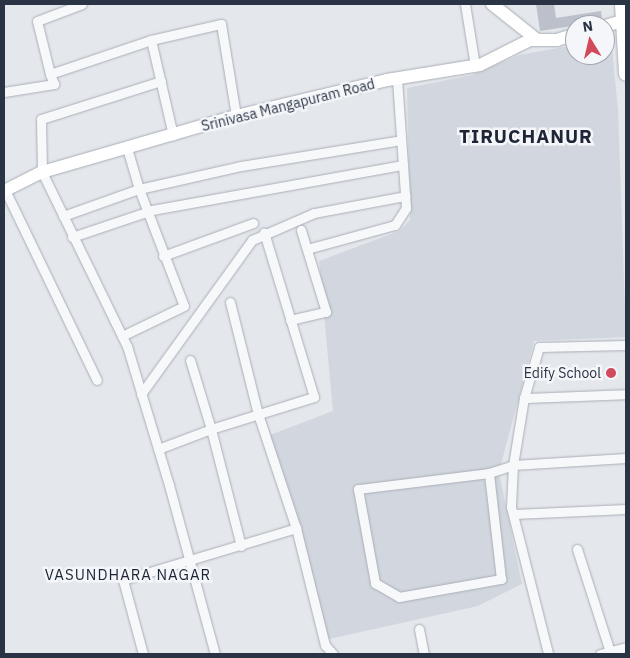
<!DOCTYPE html>
<html>
<head>
<meta charset="utf-8">
<style>
  body { margin:0 }
  #map { position:relative; width:630px; height:658px; overflow:hidden; background:#e4e7ec; font-family:"IBM Plex Sans",sans-serif }
  div>[style] { position:absolute }
  [style*='--x'] { left:calc(var(--x)*1px); top:calc(var(--y)*1px); width:calc(var(--w)*1px); rotate:calc(var(--a)*1deg) }
  .built>* { inset:0; background:#d2d6de }
  .building>* { inset:0; background:#bbc0ca }
  .roads { filter:drop-shadow(0 0 1px #a9aeb7) drop-shadow(0 0 1px #a9aeb7) }
  .street>* { height:9px; margin:-4.5px; padding:0 4.5px; transform-origin:4.5px; border-radius:4.5px; background:#f7f8fa }
  .secondary>* { height:12px; margin:-6px; padding:0 6px; transform-origin:6px; border-radius:6px; background:#fff }
  .primary>* { height:14px; margin:-7px; padding:0 7px; transform-origin:7px; border-radius:7px; background:#fff }
  .dots>* { width:14px; height:14px; translate:-50% -50%; box-sizing:border-box; border:2px solid #f4f6f9; border-radius:50% }
  span { translate:-50% -50%; white-space:nowrap; text-align:center; line-height:1.15; -webkit-text-stroke:5px #f4f6f9; paint-order:stroke }
  .street-label { font-size:14px; color:#2b3445 }
  .poi-label { font-size:14px; color:#2b3445 }
  .right { translate:-100% -50%; text-align:right }
  .neighbourhood-label { font-size:15px; color:#1d2536; letter-spacing:1px }
  .district-label { font-size:19px; color:#1d2536; font-weight:700; letter-spacing:1px }
  .frame { position:absolute; inset:0; border:5px solid #2b3445; pointer-events:none }
  .north { position:absolute; left:565px; top:15px; width:50px; height:50px; box-sizing:border-box; background:#f4f6f9; border:1px solid #a4a8b1; border-radius:50%; rotate:351deg; font-size:14px; font-weight:700; line-height:20px; text-align:center; color:#2b3445 }
  .north::after { content:''; display:block; margin:auto; width:18px; height:22px; background:#d1495b; clip-path:polygon(50% 0,100% 100%,50% 72%,0 100%) }
</style>
</head>
<body>
<div id="map">
  <div class="built">
    <div style="clip-path:polygon(611px 38px,618px 110px,626px 337px,534px 341px,499px 472px,522px 584px,478px 606px,329px 639px,270px 435px,333px 411px,319px 261px,399px 231px,410px 220px,407px 88px,472px 75px,519px 55px,575px 45px,575px 55px,605px 55px,605px 39px)"></div>
  </div>
  <div class="building">
    <div style="clip-path:polygon(536px 4px,554px 4px,556px 18px,601px 11px,602px 19px,598px 22px,540px 31px)"></div>
  </div>
  <div class="roads">
    <div class="street">
      <div style="--x:82;--y:4;--w:48;--a:159.3"></div>
      <div style="--x:37;--y:21;--w:55;--a:76.2"></div>
      <div style="--x:50;--y:74;--w:107;--a:-18.6"></div>
      <div style="--x:151;--y:40;--w:72;--a:-12.9"></div>
      <div style="--x:221;--y:24;--w:93;--a:80.7"></div>
      <div style="--x:465;--y:4;--w:63;--a:80.8"></div>
      <div style="--x:151;--y:40;--w:98;--a:77"></div>
      <div style="--x:161;--y:81;--w:126;--a:162.4"></div>
      <div style="--x:41;--y:119;--w:53;--a:88.9"></div>
      <div style="--x:42;--y:172;--w:194;--a:64"></div>
      <div style="--x:127;--y:346;--w:145;--a:73.2"></div>
      <div style="--x:169;--y:485;--w:175;--a:74.8"></div>
      <div style="--x:4;--y:92;--w:51;--a:-9.1"></div>
      <div style="--x:54;--y:84;--w:11;--a:-112"></div>
      <div style="--x:127;--y:148;--w:43;--a:73.7"></div>
      <div style="--x:139;--y:189;--w:105;--a:-12.7"></div>
      <div style="--x:241;--y:166;--w:162;--a:-9.2"></div>
      <div style="--x:5;--y:190;--w:211;--a:64.2"></div>
      <div style="--x:63;--y:216;--w:81;--a:-19.6"></div>
      <div style="--x:139;--y:189;--w:125;--a:69"></div>
      <div style="--x:184;--y:306;--w:69;--a:154.2"></div>
      <div style="--x:72;--y:237;--w:84;--a:-18.6"></div>
      <div style="--x:152;--y:210;--w:255;--a:-10.2"></div>
      <div style="--x:307;--y:249;--w:91;--a:-15.3"></div>
      <div style="--x:395;--y:225;--w:20;--a:-57"></div>
      <div style="--x:406;--y:208;--w:129;--a:-94"></div>
      <div style="--x:163;--y:256;--w:96;--a:-20.1"></div>
      <div style="--x:230;--y:302;--w:115;--a:76"></div>
      <div style="--x:258;--y:414;--w:120;--a:71.6"></div>
      <div style="--x:296;--y:528;--w:121;--a:76.1"></div>
      <div style="--x:325;--y:645;--w:12;--a:48"></div>
      <div style="--x:290;--y:320;--w:37;--a:-13"></div>
      <div style="--x:326;--y:312;--w:86;--a:-107"></div>
      <div style="--x:141;--y:394;--w:190;--a:-54.2"></div>
      <div style="--x:252;--y:240;--w:68;--a:-23.5"></div>
      <div style="--x:314;--y:213;--w:93;--a:-10.6"></div>
      <div style="--x:524;--y:398;--w:102;--a:-2.2"></div>
      <div style="--x:158;--y:449;--w:57;--a:-20.7"></div>
      <div style="--x:211;--y:429;--w:72;--a:-106.9"></div>
      <div style="--x:489;--y:473;--w:132;--a:173"></div>
      <div style="--x:358;--y:489;--w:96;--a:79.7"></div>
      <div style="--x:375;--y:583;--w:28;--a:30"></div>
      <div style="--x:399;--y:597;--w:104;--a:-10"></div>
      <div style="--x:501;--y:579;--w:107;--a:-96.5"></div>
      <div style="--x:489;--y:473;--w:25;--a:-18"></div>
      <div style="--x:513;--y:465;--w:113;--a:-3.5"></div>
      <div style="--x:514;--y:514;--w:112;--a:-2.6"></div>
      <div style="--x:241;--y:546;--w:121;--a:-104.4"></div>
      <div style="--x:211;--y:429;--w:108;--a:-17.3"></div>
      <div style="--x:314;--y:397;--w:172;--a:-106.9"></div>
      <div style="--x:577;--y:549;--w:108;--a:72.2"></div>
      <div style="--x:419;--y:629;--w:25;--a:79"></div>
      <div style="--x:548;--y:653;--w:151;--a:-104.2"></div>
      <div style="--x:511;--y:507;--w:42;--a:-87.3"></div>
      <div style="--x:513;--y:465;--w:68;--a:-80.7"></div>
      <div style="--x:524;--y:398;--w:53;--a:-73.6"></div>
      <div style="--x:539;--y:347;--w:87;--a:-1.3"></div>
      <div style="--x:143;--y:654;--w:77;--a:-105.1"></div>
      <div style="--x:123;--y:580;--w:181;--a:-16.7"></div>
      <div style="--x:600;--y:654;--w:27;--a:-15"></div>
    </div>
    <div class="secondary">
      <div style="--x:492;--y:4;--w:56;--a:38.5"></div>
      <div style="--x:605;--y:26;--w:19;--a:-16"></div>
      <div style="--x:4;--y:191;--w:42;--a:-26.6"></div>
      <div style="--x:42;--y:172;--w:202;--a:-16.1"></div>
      <div style="--x:236;--y:116;--w:155;--a:-13.4"></div>
      <div style="--x:387;--y:80;--w:94;--a:-9.2"></div>
      <div style="--x:480;--y:65;--w:56;--a:-26.6"></div>
      <div style="--x:530;--y:40;--w:27;--a:0"></div>
      <div style="--x:557;--y:40;--w:19;--a:-18"></div>
    </div>
    <div class="primary">
      <div style="--x:622;--y:4;--w:70;--a:86.7"></div>
    </div>
  </div>
  <div class="dots">
    <div style="left:611px;top:373px;background:#d1495b"></div>
  </div>
  <div class="street-label">
    <span style="left:288px;top:105px;rotate:-14deg">Srinivasa Mangapuram Road</span>
  </div>
  <div class="poi-label">
    <span class="right" style="left:601px;top:373px">Edify School</span>
  </div>
  <div class="neighbourhood-label">
    <span style="left:128px;top:575px">VASUNDHARA NAGAR</span>
  </div>
  <div class="district-label">
    <span style="left:526px;top:137px">TIRUCHANUR</span>
  </div>
  <div class="frame"></div>
  <div class="north">N</div>
</div>
</body>
</html>
